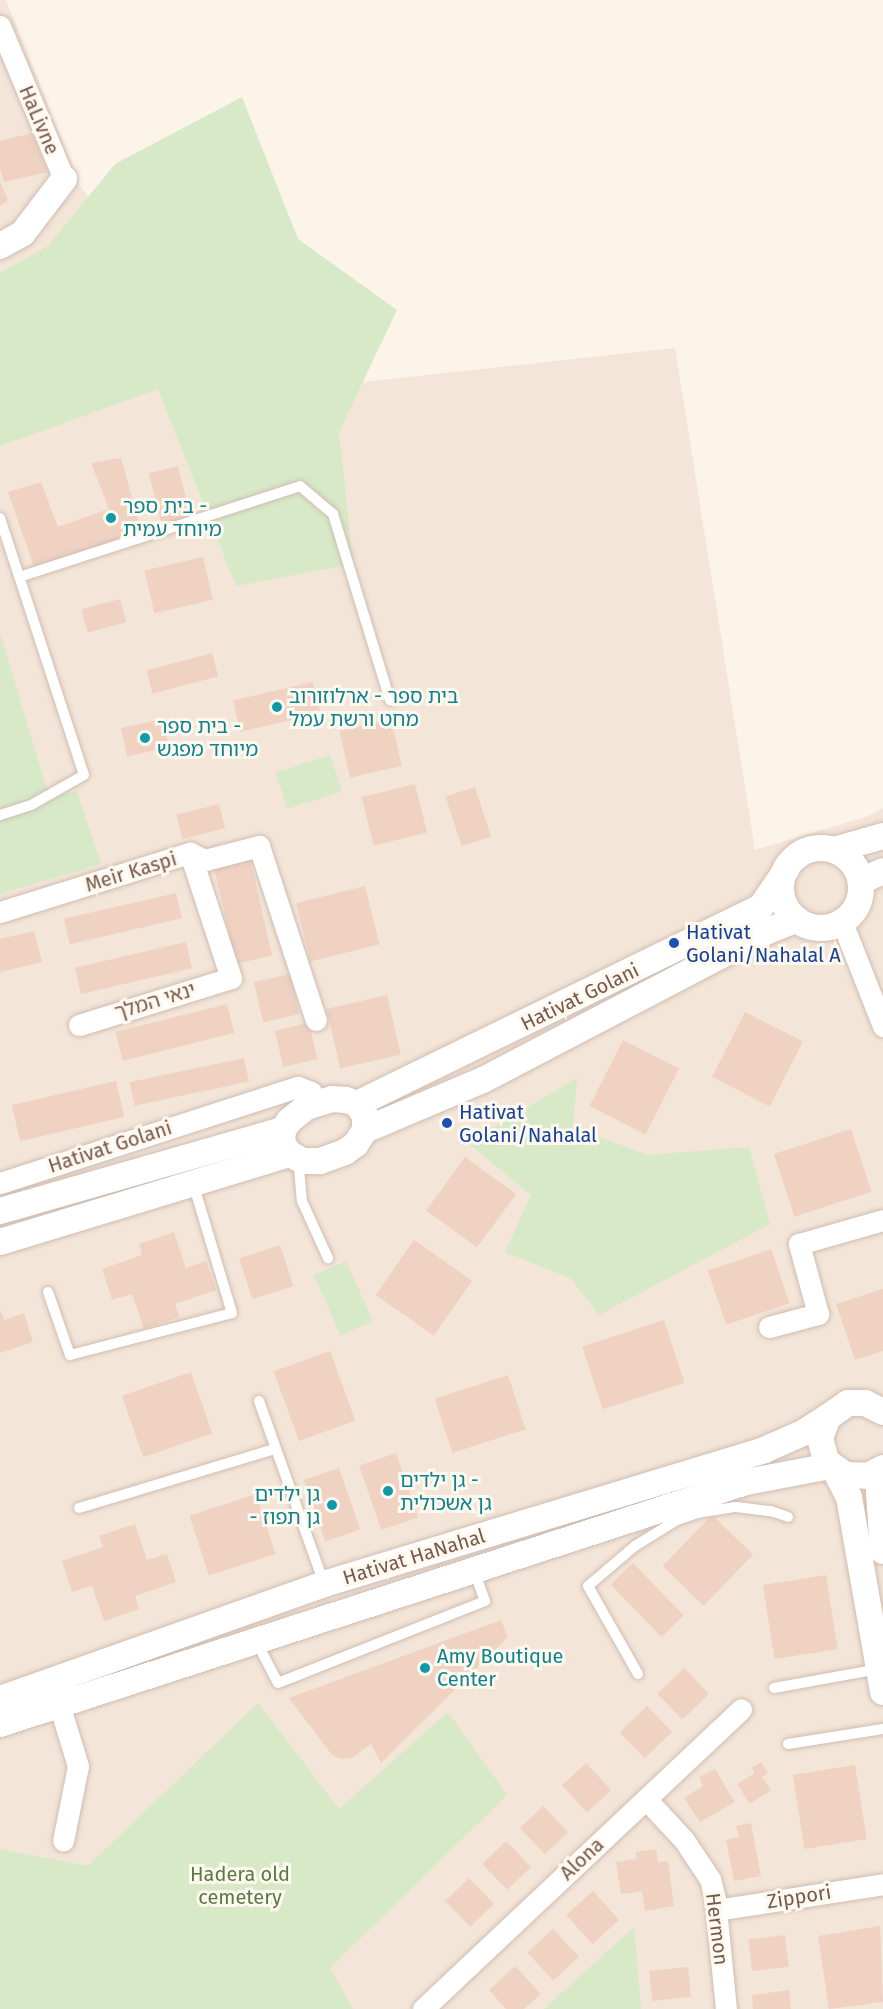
<!DOCTYPE html>
<html>
<head>
<meta charset="utf-8">
<style>
  body { margin:0 }
  #map { position:relative; width:883px; height:2009px; overflow:hidden; background:#fcf3e9; font-family:"Fira Sans","Noto Sans Hebrew",sans-serif }
  div>[style] { position:absolute }
  [style*='--x'] { left:calc(var(--x)*1px); top:calc(var(--y)*1px); width:calc(var(--w)*1px); rotate:calc(var(--a)*1deg) }
  .residential>* { inset:0; background:#f3e5d8 }
  .green>* { inset:0; background:#d7e9c7; transform-origin:0 0 }
  .building>* { inset:0; background:#f0d2c2; transform-origin:0 0 }
  .roads { filter:drop-shadow(0 0 2px #d0bdb1) drop-shadow(0 0 2px #d0bdb1) }
  .service>* { height:10px; margin:-5px; padding:0 5px; transform-origin:5px; border-radius:5px; background:#fff }
  .minor>* { height:21px; margin:-10.5px; padding:0 10.5px; transform-origin:10.5px; border-radius:10.5px; background:#fff }
  .tertiary>* { height:26px; margin:-13px; padding:0 13px; transform-origin:13px; border-radius:13px; background:#fff }
  .tertiary>.ring { margin:-13px; padding:0; box-sizing:content-box; background:none; border:26px solid #fff; border-radius:50% }
  .dots>* { width:16px; height:16px; translate:-50% -50%; box-sizing:border-box; border:3px solid #fef8ef; border-radius:50% }
  span { translate:-50% -50%; white-space:nowrap; text-align:center; line-height:1.15; -webkit-text-stroke:6px #fef8ef; paint-order:stroke }
  .street-label { font-size:20px; color:#75594d }
  .culture-label { font-size:20px; color:#0d838f }
  .left { translate:0 -50%; text-align:left }
  .right { translate:-100% -50%; text-align:right }
  .transit-label { font-size:20px; color:#164399 }
  .park-label { font-size:20px; color:#587a45 }
</style>
</head>
<body>
<div id="map">
  <div class="residential">
    <div style="clip-path:polygon(0 0,6px 0,81px 187px,243px 395px,675px 348px,755px 850px,868px 816px,883px 808px,883px 2009px,0 2009px)"></div>
  </div>
  <div class="green">
    <div style="clip-path:polygon(242px 97px,298px 239px,397px 310px,339px 432px,353px 564px,236px 586px,158px 389px,0 446px,0 273px,48px 246px,115px 164px)"></div>
    <div style="clip-path:polygon(0 632px,49px 797px,77px 791px,101px 864px,0 894px)"></div>
    <div style="left:330px;top:755px;width:38px;height:57px;rotate:72deg"></div>
    <div style="clip-path:polygon(577px 1078px,573px 1127px,647px 1155px,749px 1147px,770px 1224px,599px 1315px,570px 1278px,505px 1252px,531px 1195px,468px 1143px)"></div>
    <div style="left:346px;top:1261px;width:66px;height:35px;rotate:66deg"></div>
    <div style="clip-path:polygon(258px 1703px,339px 1809px,448px 1712px,507px 1795px,330px 1968px,353px 2009px,0 2009px,0 1849px,88px 1866px)"></div>
    <div style="clip-path:polygon(634px 1927px,641px 2009px,544px 2009px)"></div>
  </div>
  <div class="building">
    <div style="clip-path:polygon(32px 133px,48px 172px,4px 182px,0 169px,0 141px)"></div>
    <div style="clip-path:polygon(0 181px,8px 200px,0 206px)"></div>
    <div style="clip-path:polygon(121px 458px,142px 533px,34px 567px,8px 492px,41px 482px,58px 527px,109px 509px,91px 463px)"></div>
    <div style="left:178px;top:466px;width:54px;height:30px;rotate:76deg"></div>
    <div style="left:203px;top:557px;width:44px;height:60px;rotate:77deg"></div>
    <div style="left:120px;top:599px;width:24px;height:40px;rotate:75deg"></div>
    <div style="left:212px;top:653px;width:24px;height:68px;rotate:75deg"></div>
    <div style="left:313px;top:682px;width:32px;height:82px;rotate:77deg"></div>
    <div style="left:163px;top:719px;width:29px;height:43px;rotate:78deg"></div>
    <div style="left:391px;top:719px;width:48px;height:53px;rotate:77deg"></div>
    <div style="left:415px;top:784px;width:50px;height:55px;rotate:76deg"></div>
    <div style="left:475px;top:787px;width:52px;height:31px;rotate:72deg"></div>
    <div style="left:219px;top:804px;width:25px;height:44px;rotate:76deg"></div>
    <div style="left:250px;top:859px;width:99px;height:37px;rotate:77deg"></div>
    <div style="left:365px;top:886px;width:60px;height:71px;rotate:76deg"></div>
    <div style="left:176px;top:893px;width:26px;height:115px;rotate:77deg"></div>
    <div style="clip-path:polygon(34px 931px,42px 962px,0 972px,0 939px)"></div>
    <div style="left:186px;top:942px;width:27px;height:114px;rotate:77deg"></div>
    <div style="left:290px;top:974px;width:41px;height:37px;rotate:77deg"></div>
    <div style="left:387px;top:995px;width:61px;height:62px;rotate:77deg"></div>
    <div style="left:227px;top:1004px;width:30px;height:115px;rotate:76deg"></div>
    <div style="left:745px;top:1012px;width:65px;height:73px;rotate:27deg"></div>
    <div style="left:309px;top:1023px;width:37px;height:35px;rotate:77deg"></div>
    <div style="left:623px;top:1040px;width:63px;height:74px;rotate:27deg"></div>
    <div style="left:244px;top:1058px;width:24px;height:117px;rotate:78deg"></div>
    <div style="left:116px;top:1081px;width:37px;height:107px;rotate:77deg"></div>
    <div style="left:851px;top:1129px;width:66px;height:81px;rotate:72deg"></div>
    <div style="left:465px;top:1157px;width:63px;height:66px;rotate:36deg"></div>
    <div style="clip-path:polygon(174px 1232px,186px 1268px,206px 1261px,216px 1290px,175px 1304px,179px 1317px,144px 1329px,132px 1294px,112px 1300px,102px 1269px,142px 1255px,139px 1244px)"></div>
    <div style="left:414px;top:1240px;width:71px;height:67px;rotate:35deg"></div>
    <div style="left:280px;top:1245px;width:43px;height:43px;rotate:72deg"></div>
    <div style="left:771px;top:1249px;width:57px;height:67px;rotate:71deg"></div>
    <div style="clip-path:polygon(883px 1289px,883px 1351px,855px 1360px,836px 1304px)"></div>
    <div style="clip-path:polygon(0 1310px,4px 1320px,24px 1313px,33px 1342px,0 1353px)"></div>
    <div style="left:664px;top:1320px;width:66px;height:86px;rotate:72deg"></div>
    <div style="left:330px;top:1351px;width:74px;height:60px;rotate:70deg"></div>
    <div style="left:191px;top:1372px;width:65px;height:73px;rotate:71deg"></div>
    <div style="left:508px;top:1375px;width:57px;height:77px;rotate:72deg"></div>
    <div style="left:396px;top:1453px;width:68px;height:39px;rotate:71deg"></div>
    <div style="left:339px;top:1468px;width:65px;height:37px;rotate:71deg"></div>
    <div style="left:256px;top:1494px;width:63px;height:70px;rotate:72deg"></div>
    <div style="left:712px;top:1515px;width:57px;height:71px;rotate:44deg"></div>
    <div style="clip-path:polygon(135px 1524px,147px 1560px,167px 1554px,176px 1582px,135px 1596px,139px 1609px,104px 1621px,92px 1586px,72px 1592px,62px 1561px,103px 1547px,99px 1536px)"></div>
    <div style="left:633px;top:1563px;width:73px;height:31px;rotate:46deg"></div>
    <div style="left:826px;top:1575px;width:75px;height:64px;rotate:81deg"></div>
    <div style="clip-path:polygon(501px 1620px,508px 1637px,381px 1763px,371px 1744px,352px 1758px,341px 1759px,332px 1755px,289px 1698px)"></div>
    <div style="left:684px;top:1668px;width:36px;height:37px;rotate:46deg"></div>
    <div style="left:647px;top:1706px;width:36px;height:38px;rotate:46deg"></div>
    <div style="clip-path:polygon(761px 1762px,768px 1773px,762px 1777px,771px 1790px,750px 1804px,737px 1784px,755px 1773px,752px 1768px)"></div>
    <div style="left:586px;top:1763px;width:37px;height:33px;rotate:47deg"></div>
    <div style="left:855px;top:1765px;width:75px;height:63px;rotate:81deg"></div>
    <div style="clip-path:polygon(715px 1769px,735px 1802px,700px 1822px,684px 1798px,703px 1786px,699px 1777px)"></div>
    <div style="left:543px;top:1806px;width:36px;height:32px;rotate:46deg"></div>
    <div style="clip-path:polygon(751px 1823px,761px 1876px,734px 1881px,726px 1840px,739px 1837px,736px 1826px)"></div>
    <div style="left:506px;top:1841px;width:36px;height:33px;rotate:46deg"></div>
    <div style="clip-path:polygon(656px 1849px,658px 1862px,668px 1861px,674px 1906px,645px 1911px,642px 1891px,621px 1894px,616px 1862px,637px 1859px,636px 1852px)"></div>
    <div style="left:469px;top:1878px;width:36px;height:33px;rotate:46deg"></div>
    <div style="left:593px;top:1891px;width:39px;height:36px;rotate:48deg"></div>
    <div style="clip-path:polygon(880px 1926px,883px 2002px,829px 2009px,818px 1936px)"></div>
    <div style="left:553px;top:1929px;width:38px;height:35px;rotate:47deg"></div>
    <div style="left:785px;top:1935px;width:32px;height:37px;rotate:83deg"></div>
    <div style="clip-path:polygon(515px 1966px,541px 1994px,524px 2009px,506px 2009px,489px 1990px)"></div>
    <div style="left:688px;top:1967px;width:30px;height:39px;rotate:84deg"></div>
    <div style="clip-path:polygon(789px 1990px,791px 2009px,753px 2009px,752px 1995px)"></div>
  </div>
  <div class="roads">
    <div class="service">
      <div style="--x:0;--y:518;--w:270;--a:71.9"></div>
      <div style="--x:84;--y:775;--w:61;--a:150.5"></div>
      <div style="--x:31;--y:805;--w:33;--a:162"></div>
      <div style="--x:19;--y:577;--w:295;--a:-17.9"></div>
      <div style="--x:300;--y:486;--w:43;--a:40.3"></div>
      <div style="--x:333;--y:514;--w:195;--a:73"></div>
      <div style="--x:302;--y:1161;--w:8;--a:113"></div>
      <div style="--x:299;--y:1168;--w:33;--a:85"></div>
      <div style="--x:302;--y:1201;--w:63;--a:65.5"></div>
      <div style="--x:48;--y:1292;--w:67;--a:70.8"></div>
      <div style="--x:70;--y:1355;--w:167;--a:-14.5"></div>
      <div style="--x:232;--y:1313;--w:136;--a:-106.7"></div>
      <div style="--x:259;--y:1401;--w:194;--a:70.4"></div>
      <div style="--x:79;--y:1508;--w:204;--a:-16.8"></div>
      <div style="--x:256;--y:1641;--w:47;--a:62.4"></div>
      <div style="--x:278;--y:1683;--w:223;--a:-21.6"></div>
      <div style="--x:485;--y:1601;--w:32;--a:-110"></div>
      <div style="--x:638;--y:1674;--w:101;--a:-119.6"></div>
      <div style="--x:588;--y:1586;--w:62;--a:-40.4"></div>
      <div style="--x:635;--y:1546;--w:49;--a:-31.8"></div>
      <div style="--x:677;--y:1520;--w:21;--a:-19"></div>
      <div style="--x:697;--y:1513;--w:39;--a:-9"></div>
      <div style="--x:736;--y:1507;--w:35;--a:7"></div>
      <div style="--x:771;--y:1511;--w:18;--a:19"></div>
      <div style="--x:774;--y:1688;--w:107;--a:-10.3"></div>
      <div style="--x:788;--y:1744;--w:96;--a:-9"></div>
    </div>
    <div class="minor">
      <div style="--x:0;--y:26;--w:166;--a:67.3"></div>
      <div style="--x:0;--y:912;--w:199;--a:-17.3"></div>
      <div style="--x:190;--y:853;--w:17;--a:25"></div>
      <div style="--x:205;--y:860;--w:56;--a:-14.5"></div>
      <div style="--x:259;--y:846;--w:183;--a:71.9"></div>
      <div style="--x:842;--y:922;--w:112;--a:68.5"></div>
      <div style="--x:79;--y:1025;--w:159;--a:-17.2"></div>
      <div style="--x:231;--y:978;--w:132;--a:-108.2"></div>
      <div style="--x:0;--y:1183;--w:313;--a:-17.9"></div>
      <div style="--x:298;--y:1087;--w:14;--a:21"></div>
      <div style="--x:311;--y:1092;--w:12;--a:55"></div>
      <div style="--x:769;--y:1327;--w:51;--a:-14.9"></div>
      <div style="--x:818;--y:1314;--w:73;--a:-105.2"></div>
      <div style="--x:799;--y:1244;--w:87;--a:-15.9"></div>
      <div style="--x:59;--y:1704;--w:65;--a:73"></div>
      <div style="--x:78;--y:1766;--w:76;--a:101.3"></div>
      <div style="--x:646;--y:1799;--w:56;--a:47.2"></div>
      <div style="--x:684;--y:1840;--w:47;--a:56.3"></div>
      <div style="--x:710;--y:1879;--w:21;--a:76"></div>
      <div style="--x:715;--y:1899;--w:111;--a:84.3"></div>
      <div style="--x:716;--y:1910;--w:169;--a:-8.8"></div>
      <div style="--x:423;--y:2009;--w:437;--a:-43.3"></div>
    </div>
    <div class="tertiary">
      <div style="--x:0;--y:246;--w:26;--a:-29"></div>
      <div style="--x:23;--y:233;--w:68;--a:-52.8"></div>
      <div class="ring" style="left:781px;top:848px;width:54px;height:54px"></div>
      <div style="--x:834;--y:850;--w:51;--a:-15.9"></div>
      <div style="--x:861;--y:881;--w:24;--a:-24"></div>
      <div style="--x:332;--y:1099;--w:14;--a:4"></div>
      <div style="--x:346;--y:1100;--w:12;--a:20"></div>
      <div style="--x:357;--y:1104;--w:14;--a:56"></div>
      <div style="--x:365;--y:1116;--w:14;--a:90"></div>
      <div style="--x:365;--y:1130;--w:17;--a:123"></div>
      <div style="--x:356;--y:1144;--w:14;--a:144"></div>
      <div style="--x:345;--y:1152;--w:27;--a:160"></div>
      <div style="--x:320;--y:1161;--w:17;--a:180"></div>
      <div style="--x:303;--y:1161;--w:15;--a:-152"></div>
      <div style="--x:290;--y:1154;--w:13;--a:-129"></div>
      <div style="--x:282;--y:1144;--w:14;--a:-86"></div>
      <div style="--x:283;--y:1130;--w:11;--a:-56"></div>
      <div style="--x:289;--y:1121;--w:22;--a:-39"></div>
      <div style="--x:306;--y:1107;--w:27;--a:-17"></div>
      <div style="--x:357;--y:1104;--w:449;--a:-26"></div>
      <div style="--x:761;--y:907;--w:45;--a:-56"></div>
      <div style="--x:365;--y:1130;--w:128;--a:-23"></div>
      <div style="--x:483;--y:1080;--w:322;--a:-27.6"></div>
      <div style="--x:768;--y:931;--w:31;--a:-22"></div>
      <div style="--x:0;--y:1211;--w:294;--a:-16"></div>
      <div style="--x:0;--y:1242;--w:303;--a:-16.9"></div>
      <div style="--x:883;--y:1412;--w:20;--a:-153"></div>
      <div style="--x:865;--y:1403;--w:17;--a:180"></div>
      <div style="--x:848;--y:1403;--w:24;--a:145"></div>
      <div style="--x:828;--y:1417;--w:22;--a:111"></div>
      <div style="--x:820;--y:1438;--w:24;--a:75"></div>
      <div style="--x:826;--y:1461;--w:24;--a:36"></div>
      <div style="--x:845;--y:1475;--w:23;--a:2"></div>
      <div style="--x:868;--y:1476;--w:17;--a:-28"></div>
      <div style="--x:835;--y:1470;--w:30;--a:63"></div>
      <div style="--x:849;--y:1497;--w:198;--a:80.1"></div>
      <div style="--x:883;--y:1470;--w:22;--a:100"></div>
      <div style="--x:879;--y:1492;--w:59;--a:86.1"></div>
      <div style="--x:0;--y:1699;--w:344;--a:-19.5"></div>
      <div style="--x:324;--y:1584;--w:460;--a:-16.9"></div>
      <div style="--x:764;--y:1450;--w:43;--a:-23.6"></div>
      <div style="--x:803;--y:1433;--w:30;--a:-33"></div>
      <div style="--x:0;--y:1724;--w:784;--a:-17.97"></div>
      <div style="--x:746;--y:1482;--w:86;--a:-10.8"></div>
    </div>
  </div>
  <div class="dots">
    <div style="left:111px;top:518px;background:#0f9aa8"></div>
    <div style="left:277px;top:707px;background:#0f9aa8"></div>
    <div style="left:145px;top:738px;background:#0f9aa8"></div>
    <div style="left:674px;top:943px;background:#1a4fb4"></div>
    <div style="left:447px;top:1123px;background:#1a4fb4"></div>
    <div style="left:388px;top:1491px;background:#0f9aa8"></div>
    <div style="left:332px;top:1505px;background:#0f9aa8"></div>
    <div style="left:425px;top:1668px;background:#0f9aa8"></div>
  </div>
  <div class="street-label">
    <span style="left:39px;top:120px;rotate:67deg">HaLivne</span>
    <span style="left:131px;top:872px;rotate:-17deg">Meir Kaspi</span>
    <span style="left:580px;top:997px;rotate:-26deg">Hativat Golani</span>
    <span style="left:155px;top:1001px;rotate:-17deg">ינאי המלך</span>
    <span style="left:110px;top:1147px;rotate:-18deg">Hativat Golani</span>
    <span style="left:414px;top:1557px;rotate:-17deg">Hativat HaNahal</span>
    <span style="left:582px;top:1859px;rotate:-43deg">Alona</span>
    <span style="left:799px;top:1897px;rotate:-9deg">Zippori</span>
    <span style="left:717px;top:1929px;rotate:83deg">Hermon</span>
  </div>
  <div class="culture-label">
    <span class="left" style="left:123px;top:518px">בית ספר -<br>מיוחד עמית</span>
    <span class="left" style="left:289px;top:708px">בית ספר - ארלוזורוב<br>מחט ורשת עמל</span>
    <span class="left" style="left:157px;top:738px">בית ספר -<br>מיוחד מפגש</span>
    <span class="left" style="left:400px;top:1492px">גן ילדים -<br>גן אשכולית</span>
    <span class="right" style="left:320px;top:1506px">גן ילדים<br>- גן תפוז</span>
    <span class="left" style="left:437px;top:1668px">Amy Boutique<br>Center</span>
  </div>
  <div class="transit-label">
    <span class="left" style="left:686px;top:944px">Hativat<br>Golani/Nahalal A</span>
    <span class="left" style="left:459px;top:1124px">Hativat<br>Golani/Nahalal</span>
  </div>
  <div class="park-label">
    <span style="left:240px;top:1886px">Hadera old<br>cemetery</span>
  </div>
</div>
</body>
</html>
